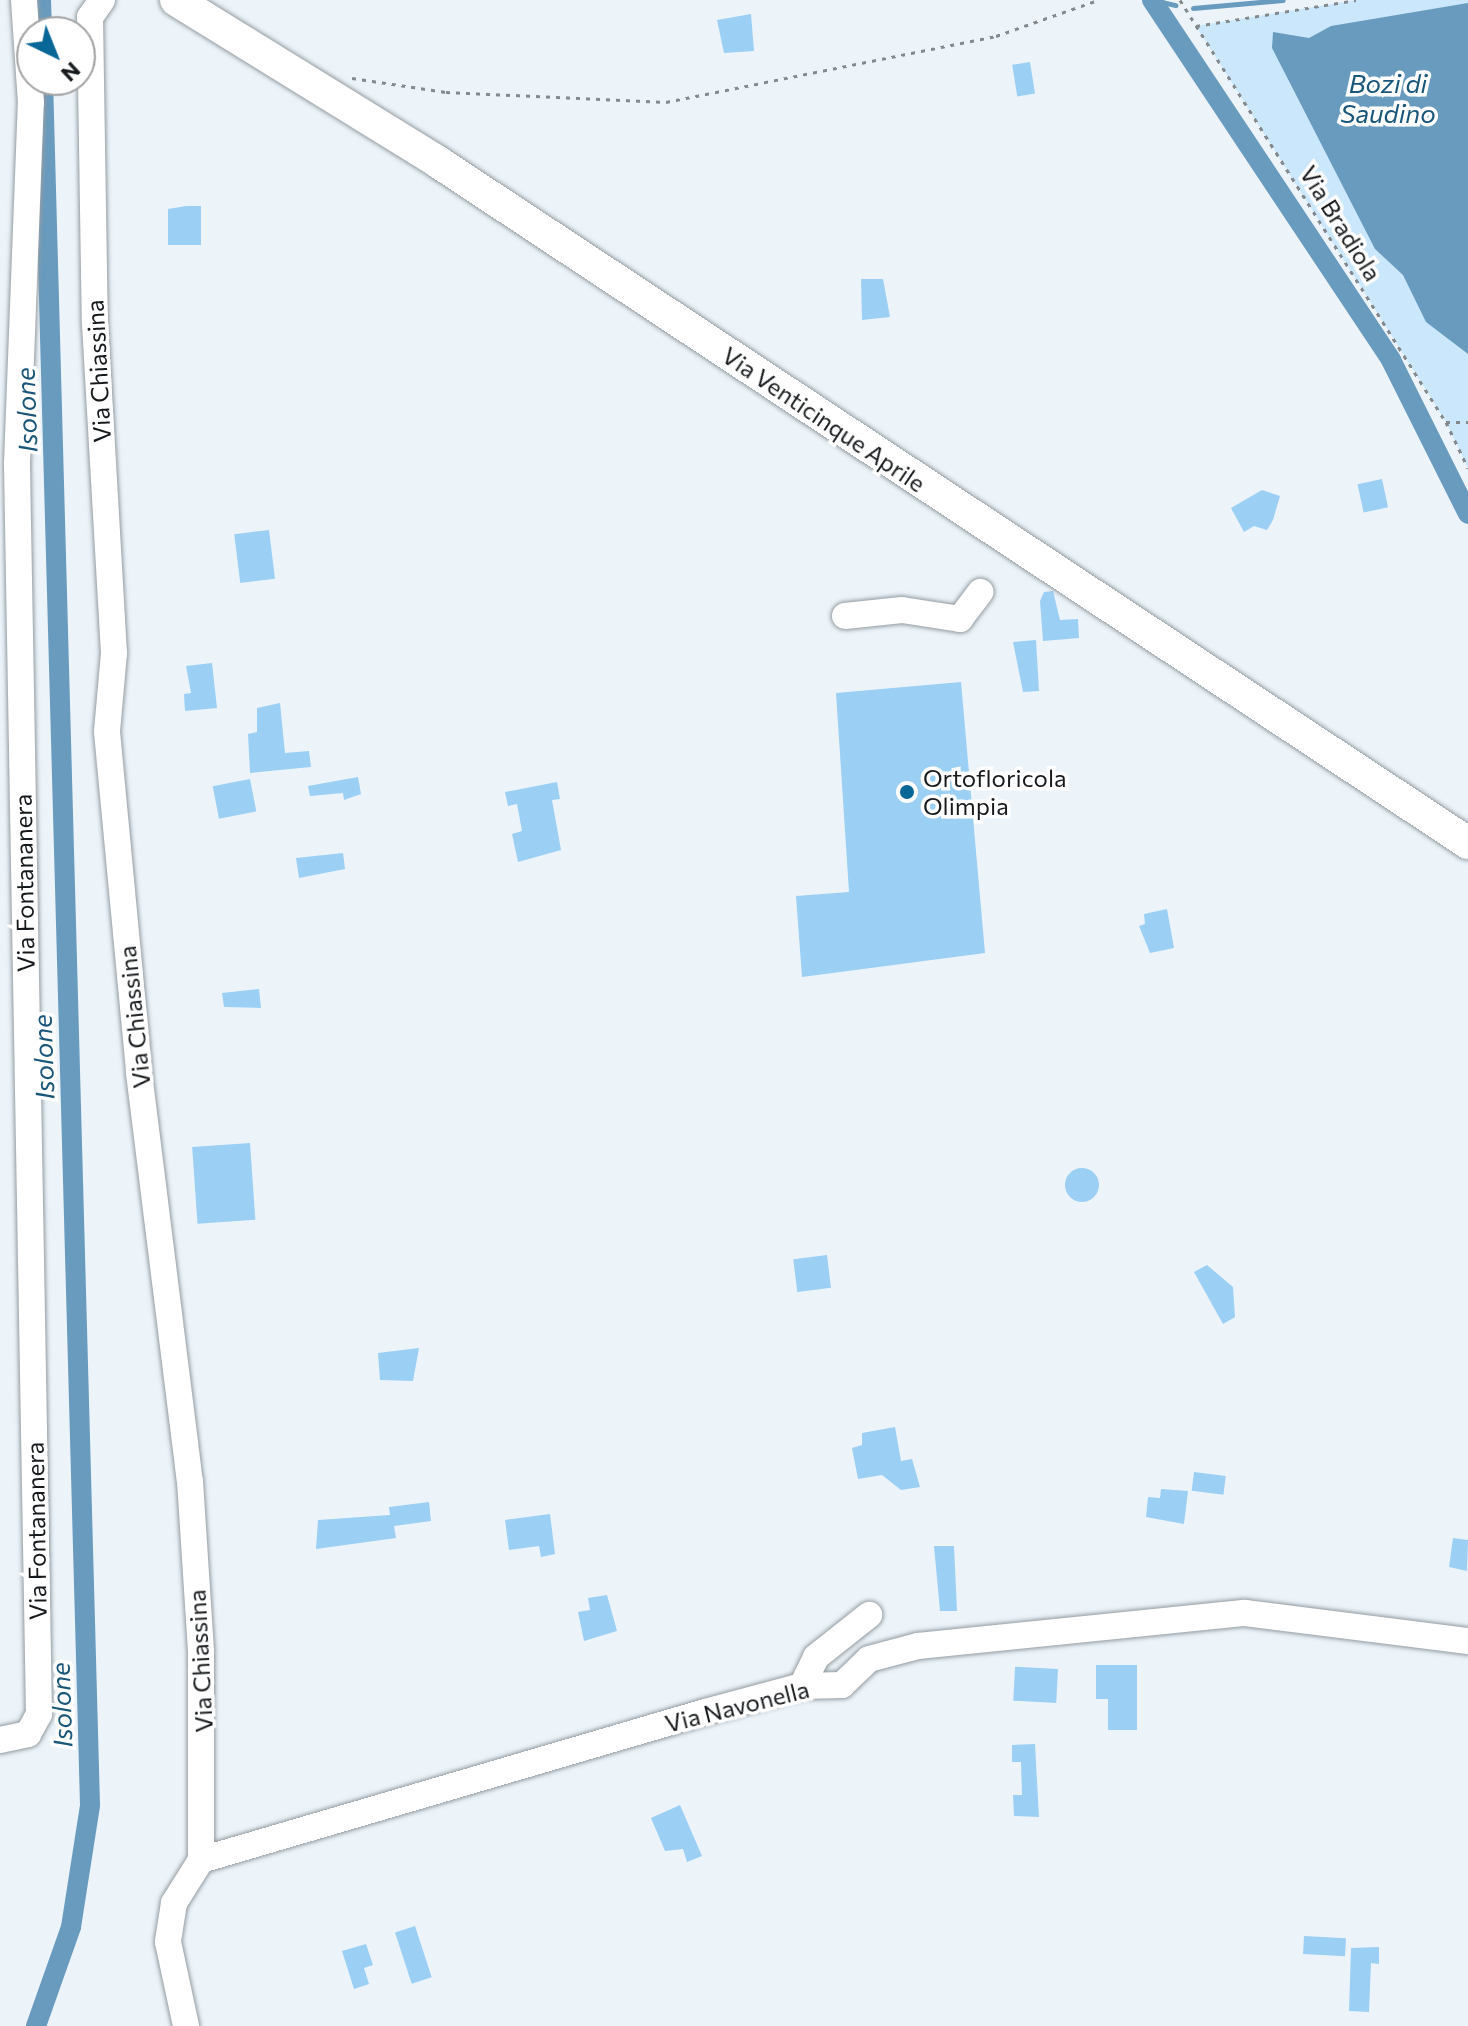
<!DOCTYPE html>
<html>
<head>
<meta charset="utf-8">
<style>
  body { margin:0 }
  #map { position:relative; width:1468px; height:2026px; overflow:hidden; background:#ecf4fa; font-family:Commissioner,sans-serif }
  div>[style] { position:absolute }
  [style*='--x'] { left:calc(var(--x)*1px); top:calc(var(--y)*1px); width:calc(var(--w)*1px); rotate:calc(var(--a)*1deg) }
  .green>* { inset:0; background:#cbe7fb }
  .water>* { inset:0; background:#689bbe }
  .stream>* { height:5px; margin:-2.5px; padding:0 2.5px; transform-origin:2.5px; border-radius:2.5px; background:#689bbe }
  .canal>* { height:20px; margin:-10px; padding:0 10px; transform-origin:10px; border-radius:10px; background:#689bbe }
  .building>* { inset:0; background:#9bcff4; transform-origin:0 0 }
  .round { border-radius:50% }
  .path>* { height:3px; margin-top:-1.5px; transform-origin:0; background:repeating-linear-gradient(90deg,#84898d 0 4px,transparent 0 10px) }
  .roads { filter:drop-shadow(0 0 2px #949ca1) drop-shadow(0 0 2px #949ca1) }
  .minor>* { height:26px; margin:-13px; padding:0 13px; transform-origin:13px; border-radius:13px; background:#fff }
  .major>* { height:32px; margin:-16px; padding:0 16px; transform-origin:16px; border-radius:16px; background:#fff }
  .dots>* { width:22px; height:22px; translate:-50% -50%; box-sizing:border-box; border:4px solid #fff; border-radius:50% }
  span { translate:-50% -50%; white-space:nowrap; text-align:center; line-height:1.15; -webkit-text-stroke:7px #fff; paint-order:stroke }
  .street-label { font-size:24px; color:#171a1c }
  .poi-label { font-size:24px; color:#171a1c }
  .left { translate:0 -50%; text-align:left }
  .water-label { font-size:26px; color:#195679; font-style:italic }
  .north { position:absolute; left:16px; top:16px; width:80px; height:80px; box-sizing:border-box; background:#fff; border:2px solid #a2a3a4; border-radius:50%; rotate:137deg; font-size:22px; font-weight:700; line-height:32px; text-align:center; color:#171a1c }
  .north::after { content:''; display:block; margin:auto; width:28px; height:36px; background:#086796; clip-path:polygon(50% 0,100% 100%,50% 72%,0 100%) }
</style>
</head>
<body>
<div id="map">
  <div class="green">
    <div style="clip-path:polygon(1356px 0,1468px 0,1468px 468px,1446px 422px,1196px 26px)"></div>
  </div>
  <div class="water">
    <div style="clip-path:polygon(1468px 3px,1468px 354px,1426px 322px,1403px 275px,1375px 249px,1272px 48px,1273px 32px,1309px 38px,1331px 26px)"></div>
  </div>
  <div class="stream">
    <div style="--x:1153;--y:0;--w:23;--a:13"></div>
    <div style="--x:1193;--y:8;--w:90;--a:-5.1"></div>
  </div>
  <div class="canal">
    <div style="--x:41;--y:0;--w:32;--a:88"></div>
    <div style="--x:1152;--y:0;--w:432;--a:56.4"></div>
    <div style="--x:1391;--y:360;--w:172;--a:63.4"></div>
    <div style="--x:36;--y:2026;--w:105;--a:-70.5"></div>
    <div style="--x:71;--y:1927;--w:123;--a:-81.1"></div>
    <div style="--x:90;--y:1805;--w:1726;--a:-91.56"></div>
  </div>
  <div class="building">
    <div style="clip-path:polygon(751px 14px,754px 51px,724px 53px,717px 20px)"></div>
    <div style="left:1030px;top:62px;width:32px;height:18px;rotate:81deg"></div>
    <div style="clip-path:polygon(186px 206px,201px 206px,201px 245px,168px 245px,168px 209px)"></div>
    <div style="clip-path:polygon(861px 279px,883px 279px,890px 317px,862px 320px)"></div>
    <div style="left:1382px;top:479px;width:29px;height:25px;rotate:78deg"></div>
    <div style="clip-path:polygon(1262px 490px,1280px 496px,1273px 520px,1267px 530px,1254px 526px,1244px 532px,1231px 508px)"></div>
    <div style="left:269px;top:530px;width:49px;height:35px;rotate:83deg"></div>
    <div style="clip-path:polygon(1053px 591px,1060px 620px,1078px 619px,1079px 638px,1043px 641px,1040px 601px,1044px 592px)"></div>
    <div style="clip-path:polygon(1036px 640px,1039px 691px,1023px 692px,1013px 642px)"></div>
    <div style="clip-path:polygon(212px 663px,217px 708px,185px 711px,184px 694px,191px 693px,186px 666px)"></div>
    <div style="clip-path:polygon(961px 682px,985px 953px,802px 977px,796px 896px,849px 892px,836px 693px)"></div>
    <div style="clip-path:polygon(280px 703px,285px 753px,309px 751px,311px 767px,250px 773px,248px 734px,257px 732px,257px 708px)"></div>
    <div style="clip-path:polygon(358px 777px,361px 794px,344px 800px,343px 793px,310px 796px,308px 786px)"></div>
    <div style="left:250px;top:779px;width:33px;height:38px;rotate:79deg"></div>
    <div style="clip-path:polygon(557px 782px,560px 799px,552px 800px,561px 850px,518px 862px,512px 834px,522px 831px,517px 804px,508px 806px,505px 792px)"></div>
    <div style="clip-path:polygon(343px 853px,345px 869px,299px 878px,296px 858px)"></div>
    <div style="clip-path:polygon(1167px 909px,1174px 948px,1150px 953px,1139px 926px,1145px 924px,1144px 914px)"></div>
    <div style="clip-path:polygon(259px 989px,261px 1008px,224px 1007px,222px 993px)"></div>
    <div style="left:250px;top:1143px;width:77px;height:58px;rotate:86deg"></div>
    <div class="round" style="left:1065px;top:1168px;width:34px;height:34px"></div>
    <div style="left:827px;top:1255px;width:33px;height:34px;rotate:83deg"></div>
    <div style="clip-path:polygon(1207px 1265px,1233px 1287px,1235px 1317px,1223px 1324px,1194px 1272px)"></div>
    <div style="clip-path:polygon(419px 1348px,413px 1381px,380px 1380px,378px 1353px)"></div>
    <div style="clip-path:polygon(895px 1427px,901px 1461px,912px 1459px,920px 1487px,901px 1490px,882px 1475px,858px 1479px,852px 1448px,862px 1445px,862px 1433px)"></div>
    <div style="left:1194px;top:1472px;width:32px;height:19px;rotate:7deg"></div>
    <div style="clip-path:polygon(1161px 1489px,1188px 1491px,1184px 1524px,1146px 1517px,1148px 1497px,1160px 1498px)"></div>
    <div style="clip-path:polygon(429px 1502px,431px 1521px,394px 1526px,396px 1538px,316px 1549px,318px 1520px,390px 1515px,389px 1507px)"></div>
    <div style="clip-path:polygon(550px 1514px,555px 1554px,541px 1557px,539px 1546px,509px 1550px,505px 1520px)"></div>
    <div style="clip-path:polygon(1453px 1538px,1468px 1540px,1467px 1571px,1449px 1567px)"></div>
    <div style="clip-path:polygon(934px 1546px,954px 1546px,957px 1611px,940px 1611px)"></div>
    <div style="clip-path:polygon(607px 1595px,617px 1631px,584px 1641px,578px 1612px,590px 1610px,588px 1598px)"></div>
    <div style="clip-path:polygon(1096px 1665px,1137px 1665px,1137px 1730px,1108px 1730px,1108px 1699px,1096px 1699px)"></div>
    <div style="left:1058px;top:1669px;width:34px;height:43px;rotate:93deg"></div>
    <div style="clip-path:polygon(1035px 1744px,1039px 1817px,1014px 1816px,1013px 1795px,1022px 1795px,1021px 1762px,1012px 1762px,1012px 1745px)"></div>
    <div style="clip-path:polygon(680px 1805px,702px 1856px,687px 1862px,683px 1849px,665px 1851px,651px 1818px)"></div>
    <div style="left:415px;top:1926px;width:54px;height:21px;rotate:72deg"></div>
    <div style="left:1304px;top:1936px;width:42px;height:18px;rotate:3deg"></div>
    <div style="clip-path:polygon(366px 1944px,373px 1965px,364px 1968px,369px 1984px,354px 1989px,342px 1951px)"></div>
    <div style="clip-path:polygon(1379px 1947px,1379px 1964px,1371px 1963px,1369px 2012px,1349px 2011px,1351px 1948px)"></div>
  </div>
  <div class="path">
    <div style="--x:1180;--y:0;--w:499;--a:57.8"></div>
    <div style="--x:1446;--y:422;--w:51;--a:64.4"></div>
    <div style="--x:1196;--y:26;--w:162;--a:-9.2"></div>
    <div style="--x:352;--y:78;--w:95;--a:8.5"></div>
    <div style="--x:446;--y:92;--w:220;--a:2.6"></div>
    <div style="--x:666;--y:102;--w:337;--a:-11.3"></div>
    <div style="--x:996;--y:36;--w:108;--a:-19.4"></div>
    <div style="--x:1446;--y:422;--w:22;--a:0"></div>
  </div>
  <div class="roads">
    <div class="minor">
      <div style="--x:102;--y:0;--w:21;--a:125"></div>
      <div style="--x:90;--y:17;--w:307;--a:89.1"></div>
      <div style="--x:95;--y:324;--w:330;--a:86.7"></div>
      <div style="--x:114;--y:653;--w:79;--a:95.1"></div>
      <div style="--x:107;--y:732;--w:342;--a:84.6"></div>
      <div style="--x:139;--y:1073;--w:411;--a:82.9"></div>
      <div style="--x:190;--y:1481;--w:171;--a:86.3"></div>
      <div style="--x:201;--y:1652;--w:208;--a:90"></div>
      <div style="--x:201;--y:1860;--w:51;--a:122.1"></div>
      <div style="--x:174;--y:1903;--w:39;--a:99"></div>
      <div style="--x:168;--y:1942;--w:86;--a:77.9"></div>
      <div style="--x:845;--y:616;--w:57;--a:-6"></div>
      <div style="--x:902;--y:610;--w:59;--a:8.8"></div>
      <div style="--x:960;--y:619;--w:34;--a:-53"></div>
      <div style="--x:802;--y:1686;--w:32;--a:-64"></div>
      <div style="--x:816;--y:1657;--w:68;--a:-38.4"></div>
      <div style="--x:0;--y:1740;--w:29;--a:-12"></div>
      <div style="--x:28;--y:1734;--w:23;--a:-61"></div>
      <div style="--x:39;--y:1714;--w:1251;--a:-91.01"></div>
      <div style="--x:17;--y:463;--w:360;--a:-87.8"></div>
      <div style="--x:31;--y:103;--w:103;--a:-93.9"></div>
      <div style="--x:201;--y:1860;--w:525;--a:-16.36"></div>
      <div style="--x:705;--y:1712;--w:100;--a:-15"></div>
      <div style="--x:802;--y:1686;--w:40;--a:-1.4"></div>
      <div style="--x:842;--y:1685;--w:37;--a:-44"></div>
      <div style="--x:869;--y:1659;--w:51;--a:-14.9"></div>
      <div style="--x:918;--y:1646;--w:329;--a:-5.8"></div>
      <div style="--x:1245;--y:1613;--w:225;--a:7.2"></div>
    </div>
    <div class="major">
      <div style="--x:176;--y:0;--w:308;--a:31.7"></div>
      <div style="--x:438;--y:162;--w:1235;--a:33.47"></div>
    </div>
  </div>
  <div class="dots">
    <div style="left:907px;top:792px;background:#086796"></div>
  </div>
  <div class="street-label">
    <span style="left:1341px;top:223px;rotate:58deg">Via Bradiola</span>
    <span style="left:98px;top:371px;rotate:-93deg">Via Chiassina</span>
    <span style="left:824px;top:419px;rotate:34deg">Via Venticinque Aprile</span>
    <span style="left:24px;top:883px;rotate:-91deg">Via Fontananera</span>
    <span style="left:134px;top:1017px;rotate:-96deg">Via Chiassina</span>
    <span style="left:36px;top:1531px;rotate:-91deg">Via Fontananera</span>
    <span style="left:200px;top:1661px;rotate:-93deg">Via Chiassina</span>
    <span style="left:737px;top:1706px;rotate:-14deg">Via Navonella</span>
  </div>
  <div class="poi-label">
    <span class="left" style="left:923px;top:792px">Ortofloricola<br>Olimpia</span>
  </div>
  <div class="water-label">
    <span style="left:1388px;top:98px">Bozi di<br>Saudino</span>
    <span style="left:26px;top:410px;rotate:-92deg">Isolone</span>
    <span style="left:43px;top:1057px;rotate:-92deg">Isolone</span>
    <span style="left:61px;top:1705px;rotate:-92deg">Isolone</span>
  </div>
  <div class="north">N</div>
</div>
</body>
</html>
